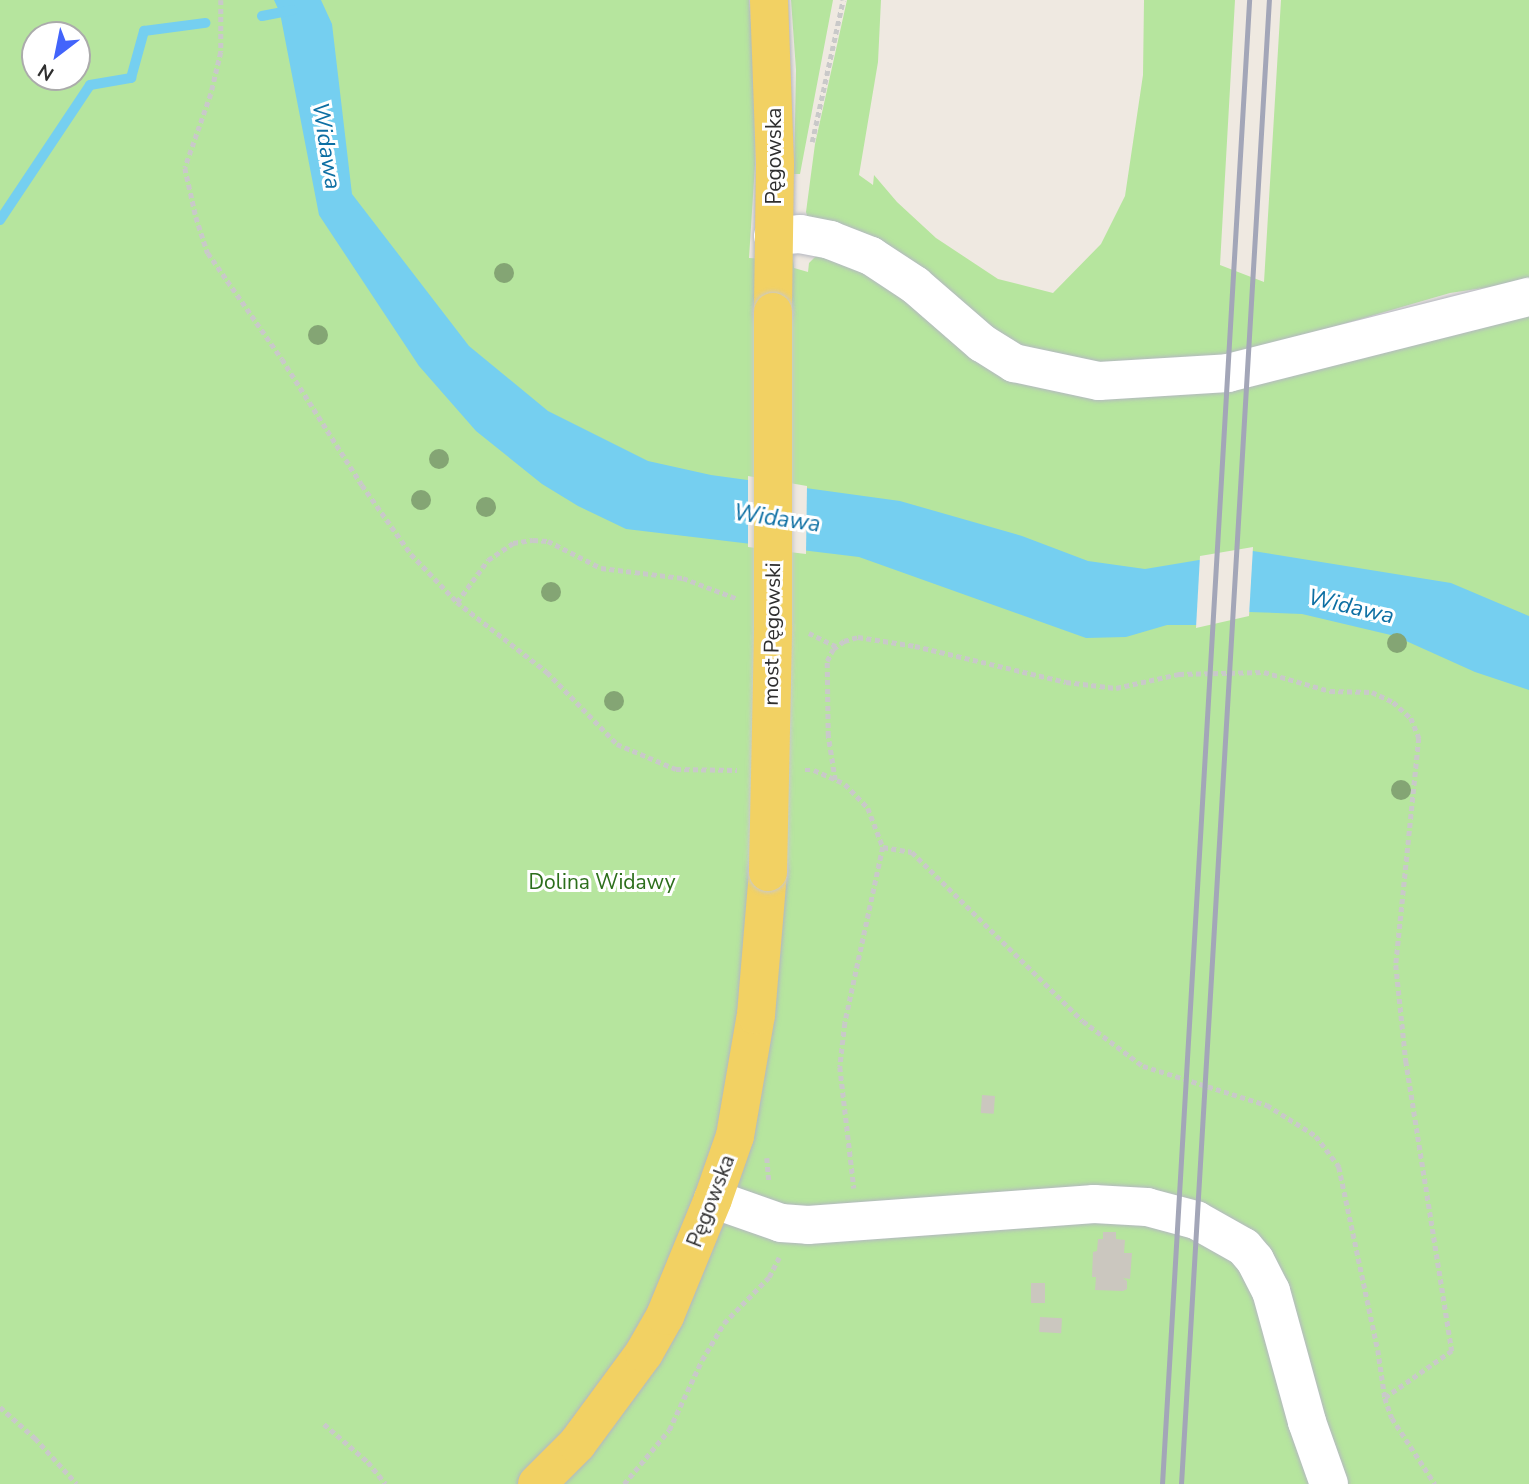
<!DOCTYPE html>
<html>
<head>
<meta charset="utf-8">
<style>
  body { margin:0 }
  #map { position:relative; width:1529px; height:1484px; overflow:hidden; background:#efe9e1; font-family:"Nunito Sans",sans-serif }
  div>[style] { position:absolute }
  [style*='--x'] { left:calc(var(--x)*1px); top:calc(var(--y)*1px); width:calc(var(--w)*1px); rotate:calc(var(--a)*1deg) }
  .green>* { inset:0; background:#b6e59e }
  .water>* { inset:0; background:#75cff0 }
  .pier>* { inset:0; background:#efe9e1 }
  .stream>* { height:10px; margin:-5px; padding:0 5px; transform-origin:5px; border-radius:5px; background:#75cff0 }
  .building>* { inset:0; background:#cbc7bf; transform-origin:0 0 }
  .path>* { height:4.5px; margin-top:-2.25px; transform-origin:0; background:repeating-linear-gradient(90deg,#c9c9c9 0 5px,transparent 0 8.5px) }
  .roads { filter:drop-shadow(0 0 2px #b4b7c1) drop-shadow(0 0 2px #b4b7c1) }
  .minor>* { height:38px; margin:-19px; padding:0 19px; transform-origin:19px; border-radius:19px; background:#fff }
  .major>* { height:38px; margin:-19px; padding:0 19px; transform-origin:19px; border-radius:19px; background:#f2d163 }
  .rail>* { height:5px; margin:-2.5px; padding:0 2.5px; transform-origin:2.5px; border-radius:2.5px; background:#a3a6b8 }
  .bridges { filter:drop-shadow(0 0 2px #c9c9c9) drop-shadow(0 0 2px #c9c9c9) }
  .major-bridge>* { height:38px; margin:-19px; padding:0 19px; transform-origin:19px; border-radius:19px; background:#f2d163 }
  .trees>* { width:20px; height:20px; margin:-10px; border-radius:50%; background:#84a574 }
  span { translate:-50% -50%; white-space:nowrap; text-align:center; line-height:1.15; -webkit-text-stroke:6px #fff; paint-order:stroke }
  .street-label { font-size:21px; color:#2e2e2e }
  .park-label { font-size:21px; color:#2c6e1b }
  .water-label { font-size:23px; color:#0d6fa3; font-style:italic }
  .north { position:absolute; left:21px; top:21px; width:70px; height:70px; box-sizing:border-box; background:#fff; border:2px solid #ababab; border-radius:50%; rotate:212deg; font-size:19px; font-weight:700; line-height:28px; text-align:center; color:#2e2e2e }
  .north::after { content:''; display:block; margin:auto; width:24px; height:32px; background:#4264fb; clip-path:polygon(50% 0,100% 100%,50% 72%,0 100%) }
</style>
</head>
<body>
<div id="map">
  <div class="green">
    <div style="clip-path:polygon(evenodd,0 0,749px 0,754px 59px,755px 165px,749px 258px,793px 260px,794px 268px,808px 272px,809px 263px,818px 254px,806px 212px,815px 144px,847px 0,881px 0,878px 62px,859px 175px,873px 185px,874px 175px,897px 202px,936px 238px,998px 279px,1053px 293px,1101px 244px,1125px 196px,1143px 75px,1144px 0,1235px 0,1220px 265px,1264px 282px,1281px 0,1529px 0,1529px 281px,1450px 293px,1319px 331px,1529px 314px,1529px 1484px,0 1484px,0 0,35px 35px,77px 35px,77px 77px,35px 77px,35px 35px)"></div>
    <div style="clip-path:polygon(791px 0,833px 0,800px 174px,794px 174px,796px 70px)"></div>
  </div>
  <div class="water">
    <div style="clip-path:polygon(274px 0,321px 0,332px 24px,352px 194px,469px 346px,548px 411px,648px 461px,711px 475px,900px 501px,1022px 536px,1088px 561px,1145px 569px,1253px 551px,1451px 583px,1529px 616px,1529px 690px,1475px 672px,1395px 636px,1302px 614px,1249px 612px,1196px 625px,1167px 625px,1126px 637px,1086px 638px,859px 557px,626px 529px,578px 506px,542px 484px,476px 431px,419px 366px,319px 215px,280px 13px)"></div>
  </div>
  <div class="pier">
    <div style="clip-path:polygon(748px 476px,807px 486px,806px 554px,748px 547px)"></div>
    <div style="clip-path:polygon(1253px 547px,1249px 616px,1196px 628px,1200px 556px)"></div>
  </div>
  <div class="stream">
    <div style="--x:262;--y:16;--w:31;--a:-11"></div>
    <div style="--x:0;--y:220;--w:162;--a:-56.3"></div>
    <div style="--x:90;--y:85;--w:42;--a:-9.7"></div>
    <div style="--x:131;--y:78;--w:49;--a:-74.5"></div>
    <div style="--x:144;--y:31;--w:62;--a:-7.5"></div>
  </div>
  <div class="building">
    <div style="left:982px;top:1095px;width:13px;height:18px;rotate:4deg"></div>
    <div style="clip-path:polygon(1103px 1232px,1116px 1232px,1116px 1239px,1125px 1240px,1124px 1253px,1132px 1253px,1130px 1279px,1123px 1278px,1127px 1281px,1127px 1289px,1123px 1291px,1095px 1290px,1096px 1277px,1092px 1277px,1093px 1252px,1097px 1251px,1098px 1239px,1103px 1239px)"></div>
    <div style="left:1031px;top:1283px;width:14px;height:20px"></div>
    <div style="left:1040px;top:1317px;width:22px;height:15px;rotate:3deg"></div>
  </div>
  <div class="path">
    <div style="--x:221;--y:0;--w:52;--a:90"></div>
    <div style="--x:221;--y:52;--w:43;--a:103.4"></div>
    <div style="--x:211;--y:94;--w:78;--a:109.4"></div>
    <div style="--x:185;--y:168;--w:50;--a:77.3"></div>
    <div style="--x:196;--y:217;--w:38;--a:72"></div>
    <div style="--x:208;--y:253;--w:129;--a:55.1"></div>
    <div style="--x:282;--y:359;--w:149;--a:57.6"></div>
    <div style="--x:362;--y:485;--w:85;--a:54.6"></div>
    <div style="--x:411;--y:554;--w:66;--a:46.2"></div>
    <div style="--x:457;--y:602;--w:114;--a:37.9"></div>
    <div style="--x:547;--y:672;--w:100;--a:45.8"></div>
    <div style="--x:617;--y:744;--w:64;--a:23"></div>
    <div style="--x:676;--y:769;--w:61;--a:0.9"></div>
    <div style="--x:812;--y:142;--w:145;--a:-77.7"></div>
    <div style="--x:457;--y:602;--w:52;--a:-53.6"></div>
    <div style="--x:488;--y:560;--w:30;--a:-34"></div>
    <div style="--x:513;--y:543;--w:20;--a:-9"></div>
    <div style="--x:533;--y:540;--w:15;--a:4"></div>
    <div style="--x:548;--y:541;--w:59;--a:27"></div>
    <div style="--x:601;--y:568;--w:83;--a:7"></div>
    <div style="--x:683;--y:578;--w:59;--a:20.9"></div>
    <div style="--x:809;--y:633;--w:30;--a:26"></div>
    <div style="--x:805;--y:770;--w:9;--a:0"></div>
    <div style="--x:814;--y:770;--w:34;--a:24"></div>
    <div style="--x:845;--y:784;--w:33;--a:46"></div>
    <div style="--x:868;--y:808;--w:42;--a:69"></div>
    <div style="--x:883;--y:847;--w:180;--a:102.2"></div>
    <div style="--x:845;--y:1023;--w:44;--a:96.5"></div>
    <div style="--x:840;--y:1067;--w:122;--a:83.4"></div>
    <div style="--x:835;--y:780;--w:45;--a:-99"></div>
    <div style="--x:828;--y:736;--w:75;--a:-90.8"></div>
    <div style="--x:827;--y:661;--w:13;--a:-63"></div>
    <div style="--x:833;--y:649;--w:14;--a:-36"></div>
    <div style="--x:844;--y:641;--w:15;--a:-16"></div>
    <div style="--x:858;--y:637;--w:58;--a:9"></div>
    <div style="--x:915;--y:646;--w:155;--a:13.4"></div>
    <div style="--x:1066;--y:682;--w:50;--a:6.8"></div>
    <div style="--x:1116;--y:688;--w:65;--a:-12.5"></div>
    <div style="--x:1179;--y:674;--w:85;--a:-1.3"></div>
    <div style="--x:1264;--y:672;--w:69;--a:16.1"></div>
    <div style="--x:1330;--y:691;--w:42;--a:1.4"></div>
    <div style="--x:1372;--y:692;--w:23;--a:25"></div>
    <div style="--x:1393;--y:702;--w:24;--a:42"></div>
    <div style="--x:1411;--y:718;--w:22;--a:68"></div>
    <div style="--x:1419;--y:738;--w:228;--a:95.8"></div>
    <div style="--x:1396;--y:965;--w:97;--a:84.1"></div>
    <div style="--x:1406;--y:1061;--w:294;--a:81"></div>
    <div style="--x:1452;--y:1351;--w:82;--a:145"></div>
    <div style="--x:883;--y:847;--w:29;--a:10"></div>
    <div style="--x:912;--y:852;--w:240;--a:44.7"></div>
    <div style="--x:1083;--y:1021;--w:75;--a:36.9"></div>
    <div style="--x:1143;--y:1066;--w:130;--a:17.5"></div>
    <div style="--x:1267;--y:1105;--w:58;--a:32.3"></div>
    <div style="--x:1316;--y:1136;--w:39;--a:53"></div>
    <div style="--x:1339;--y:1167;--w:187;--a:78"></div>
    <div style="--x:1378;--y:1350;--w:49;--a:81.7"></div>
    <div style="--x:1385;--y:1398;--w:21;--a:71"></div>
    <div style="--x:1392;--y:1418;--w:79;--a:56.9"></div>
    <div style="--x:767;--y:1158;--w:23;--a:85"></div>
    <div style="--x:0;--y:1407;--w:47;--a:41.5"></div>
    <div style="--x:35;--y:1438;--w:62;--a:47.6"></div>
    <div style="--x:324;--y:1424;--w:58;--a:40.8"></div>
    <div style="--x:368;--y:1462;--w:28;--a:51"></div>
    <div style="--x:624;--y:1484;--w:70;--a:-50.2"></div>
    <div style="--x:669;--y:1430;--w:77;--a:-64.8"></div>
    <div style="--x:702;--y:1360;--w:43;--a:-59.3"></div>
    <div style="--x:724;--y:1323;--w:64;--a:-45.6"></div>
    <div style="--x:769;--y:1277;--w:22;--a:-63"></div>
  </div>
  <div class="roads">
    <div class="minor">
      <div style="--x:773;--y:236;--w:27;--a:-4"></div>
      <div style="--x:800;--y:234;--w:31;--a:11"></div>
      <div style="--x:830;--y:240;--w:44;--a:21.3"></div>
      <div style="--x:871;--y:256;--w:53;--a:33.4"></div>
      <div style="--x:915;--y:285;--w:89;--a:40.9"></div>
      <div style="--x:982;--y:343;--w:38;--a:32"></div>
      <div style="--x:1014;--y:363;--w:87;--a:12"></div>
      <div style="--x:1099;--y:381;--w:129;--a:-3.5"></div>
      <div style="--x:1228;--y:373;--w:310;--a:-14.2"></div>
      <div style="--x:713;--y:1199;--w:72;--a:19.4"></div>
      <div style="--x:781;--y:1223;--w:27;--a:4"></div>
      <div style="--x:808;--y:1225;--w:287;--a:-4.2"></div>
      <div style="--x:1094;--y:1204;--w:53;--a:3.2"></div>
      <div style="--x:1147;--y:1207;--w:51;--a:14.9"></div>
      <div style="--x:1196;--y:1220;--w:55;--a:29.4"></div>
      <div style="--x:1244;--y:1247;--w:17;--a:50"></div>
      <div style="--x:1255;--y:1260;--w:35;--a:63"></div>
      <div style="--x:1271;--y:1291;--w:136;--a:74.6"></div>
      <div style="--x:1307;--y:1422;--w:66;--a:70.5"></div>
    </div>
    <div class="major">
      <div style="--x:769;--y:0;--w:164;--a:87.9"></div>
      <div style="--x:775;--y:164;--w:148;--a:90.8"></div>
      <div style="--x:537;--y:1484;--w:57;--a:-45"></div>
      <div style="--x:577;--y:1444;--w:113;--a:-53.6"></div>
      <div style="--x:644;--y:1353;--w:43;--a:-60.4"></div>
      <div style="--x:665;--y:1316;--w:126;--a:-67.7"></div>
      <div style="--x:713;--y:1199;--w:67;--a:-70.8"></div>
      <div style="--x:735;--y:1136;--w:123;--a:-80.2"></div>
      <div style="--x:756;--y:1015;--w:144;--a:-85.2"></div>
    </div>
  </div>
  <div class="rail">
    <div style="--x:1162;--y:1484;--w:1487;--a:-86.64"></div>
    <div style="--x:1181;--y:1484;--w:1487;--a:-86.61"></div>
  </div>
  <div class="bridges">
    <div class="major-bridge">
      <div style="--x:768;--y:872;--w:246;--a:-88.8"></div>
      <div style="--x:773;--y:626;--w:314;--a:-90"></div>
    </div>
  </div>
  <div class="trees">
    <div style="left:504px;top:273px"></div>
    <div style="left:318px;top:335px"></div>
    <div style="left:439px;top:459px"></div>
    <div style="left:421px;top:500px"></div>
    <div style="left:486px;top:507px"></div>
    <div style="left:551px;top:592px"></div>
    <div style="left:1397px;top:643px"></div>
    <div style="left:614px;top:701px"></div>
    <div style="left:1401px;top:790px"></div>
  </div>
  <div class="street-label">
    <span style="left:774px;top:156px;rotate:-90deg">Pęgowska</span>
    <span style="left:772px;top:634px;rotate:-89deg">most Pęgowski</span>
    <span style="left:711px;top:1201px;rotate:-69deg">Pęgowska</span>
  </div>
  <div class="park-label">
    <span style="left:602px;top:882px">Dolina Widawy</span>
  </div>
  <div class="water-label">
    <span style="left:326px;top:146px;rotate:81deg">Widawa</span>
    <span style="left:777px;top:519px;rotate:8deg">Widawa</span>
    <span style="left:1351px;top:607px;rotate:13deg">Widawa</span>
  </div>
  <div class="north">N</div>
</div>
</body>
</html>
